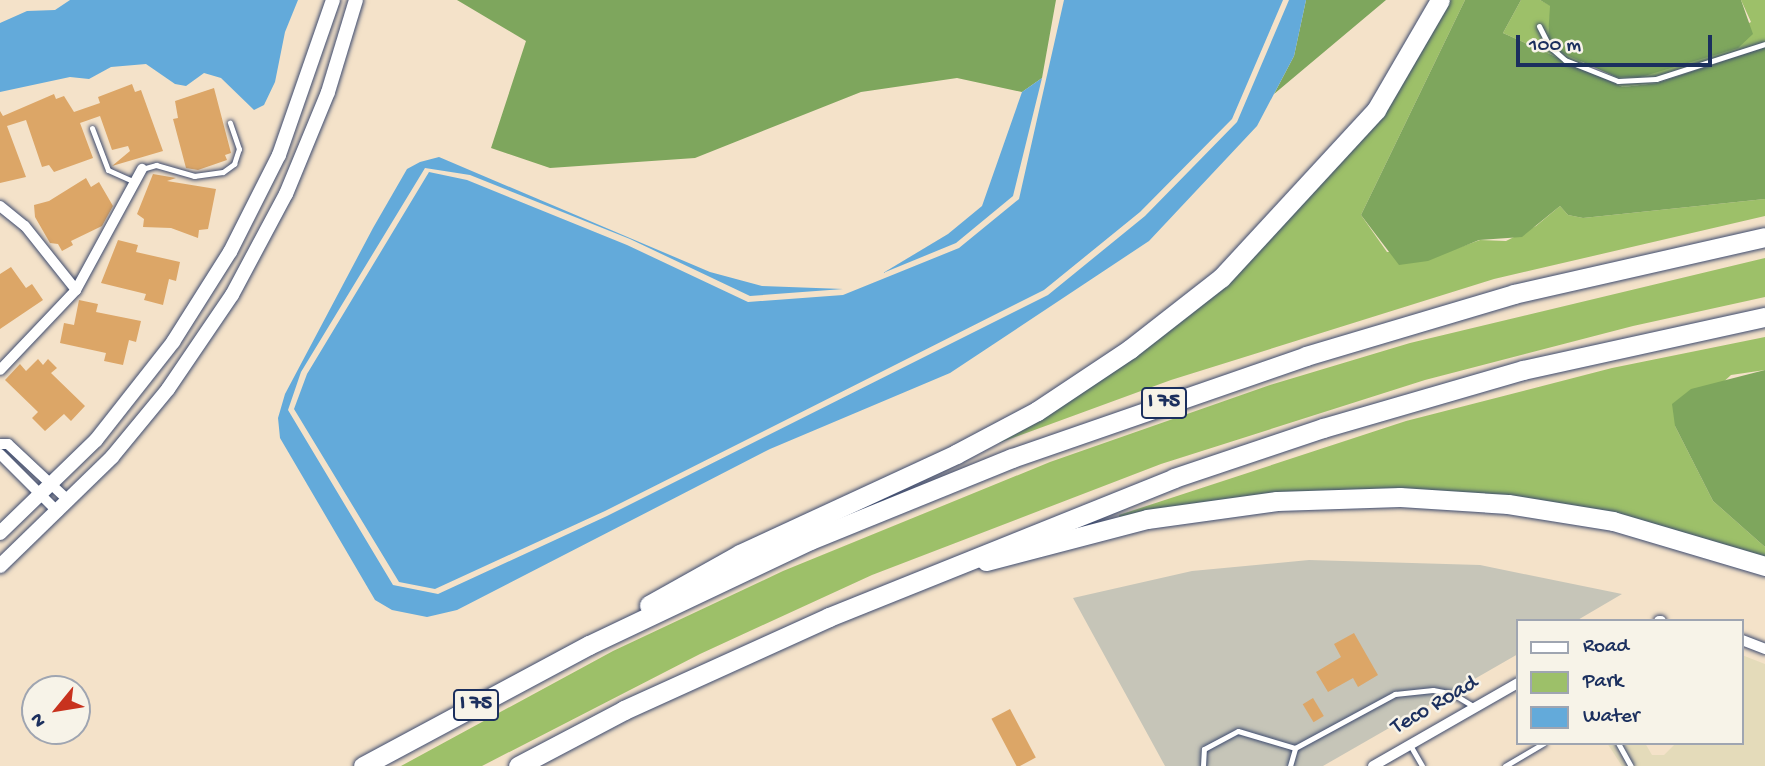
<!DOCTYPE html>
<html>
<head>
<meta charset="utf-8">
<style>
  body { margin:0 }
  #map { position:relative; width:1765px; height:766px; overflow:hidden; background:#f4e2c9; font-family:"Gochi Hand",sans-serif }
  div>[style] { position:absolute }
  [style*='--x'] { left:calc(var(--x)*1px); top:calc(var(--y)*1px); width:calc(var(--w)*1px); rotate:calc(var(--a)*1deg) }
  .built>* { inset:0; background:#e4dbba }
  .industrial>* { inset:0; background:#c6c5b8 }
  .green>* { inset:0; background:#9dc069 }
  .forest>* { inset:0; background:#7ea65d }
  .water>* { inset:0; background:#63aada }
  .building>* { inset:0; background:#dca667; transform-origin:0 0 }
  .roads { filter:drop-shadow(0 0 2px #3c4a6e) drop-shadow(0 0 2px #3c4a6e) }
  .service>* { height:5px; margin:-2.5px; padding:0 2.5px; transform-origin:2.5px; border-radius:2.5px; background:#fff }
  .minor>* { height:10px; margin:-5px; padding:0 5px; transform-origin:5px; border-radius:5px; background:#fff }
  .tertiary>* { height:14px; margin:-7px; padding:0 7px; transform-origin:7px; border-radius:7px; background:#fff }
  .motorway>* { height:19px; margin:-9.5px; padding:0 9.5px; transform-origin:9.5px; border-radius:9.5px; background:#fff }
  span { translate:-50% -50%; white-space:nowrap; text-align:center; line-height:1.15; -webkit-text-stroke:5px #f7f3e8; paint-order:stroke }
  .shield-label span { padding:2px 5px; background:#f7f3e8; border:2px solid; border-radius:5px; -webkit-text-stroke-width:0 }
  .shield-label { font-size:21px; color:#1b2f5e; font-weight:700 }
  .street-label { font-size:23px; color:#1b2f5e }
  .legend { position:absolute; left:1516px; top:619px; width:228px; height:126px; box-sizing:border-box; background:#f7f3e8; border:2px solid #9fa5b1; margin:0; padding:9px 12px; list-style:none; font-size:21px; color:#1b2f5e }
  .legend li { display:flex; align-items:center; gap:14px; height:35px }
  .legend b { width:35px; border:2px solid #9fa5b1 }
  .north { position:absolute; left:21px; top:675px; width:70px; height:70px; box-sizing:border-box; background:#f7f3e8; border:2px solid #9fa5b1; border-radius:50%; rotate:240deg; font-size:19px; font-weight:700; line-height:28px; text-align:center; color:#1b2f5e }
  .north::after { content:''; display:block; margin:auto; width:24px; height:32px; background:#c8321e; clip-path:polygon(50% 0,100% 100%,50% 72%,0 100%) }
  .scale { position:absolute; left:1516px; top:35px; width:196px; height:32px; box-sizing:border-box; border:4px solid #1b2f5e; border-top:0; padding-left:9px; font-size:21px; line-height:24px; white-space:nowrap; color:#1b2f5e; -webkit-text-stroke:5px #f7f3e8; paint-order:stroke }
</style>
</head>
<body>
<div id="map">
  <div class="built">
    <div style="clip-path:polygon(1742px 655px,1765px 664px,1765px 766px,1622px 766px,1607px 743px,1645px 743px,1652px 755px,1664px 755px,1676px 743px,1742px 743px)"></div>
  </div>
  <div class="industrial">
    <div style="clip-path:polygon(1309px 560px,1480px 565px,1622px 594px,1576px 621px,1518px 621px,1518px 654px,1323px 766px,1165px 766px,1073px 598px,1192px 571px)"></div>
  </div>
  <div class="green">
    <div style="clip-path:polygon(1448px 0,1465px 0,1361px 215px,1387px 252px,1455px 249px,1480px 240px,1506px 241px,1536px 226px,1560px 206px,1568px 215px,1583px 218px,1765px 199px,1765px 216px,1494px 279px,1171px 380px,999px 443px,999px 438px,1291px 216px)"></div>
    <div style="clip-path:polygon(1521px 0,1540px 0,1551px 6px,1548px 36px,1590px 68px,1616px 77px,1641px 77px,1751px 22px,1741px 0,1765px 0,1765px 47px,1657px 83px,1623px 87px,1503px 33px)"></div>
    <div style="clip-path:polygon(1765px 258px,1765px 297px,1633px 326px,1425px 380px,1161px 464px,872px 575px,700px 654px,482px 766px,401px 766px,613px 651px,783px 571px,1050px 462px,1270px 385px,1410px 343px)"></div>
    <div style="clip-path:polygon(1765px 337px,1765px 370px,1731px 375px,1675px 426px,1713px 501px,1765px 547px,1765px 561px,1471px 496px,1120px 519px,1119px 515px,1406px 421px,1612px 368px)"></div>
  </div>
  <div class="forest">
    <div style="clip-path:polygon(457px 0,1056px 0,1042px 78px,1022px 92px,957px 78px,861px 92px,695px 158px,550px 168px,491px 148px,526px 41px)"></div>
    <div style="clip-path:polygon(1306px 0,1386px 0,1274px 94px,1294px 56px)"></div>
    <div style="clip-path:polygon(1465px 0,1521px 0,1503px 33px,1623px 87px,1657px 83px,1765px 47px,1765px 199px,1583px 218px,1568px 215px,1560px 206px,1522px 237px,1479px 240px,1428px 261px,1399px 265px,1361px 215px)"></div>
    <div style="clip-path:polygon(1540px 0,1741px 0,1753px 34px,1738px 48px,1641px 77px,1616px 77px,1558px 51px,1548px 36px,1550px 6px)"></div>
    <div style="clip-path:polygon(1765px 370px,1765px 547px,1713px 501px,1675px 426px,1672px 404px,1691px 389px)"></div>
  </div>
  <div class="water">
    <div style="clip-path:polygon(70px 0,298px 0,285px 32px,275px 82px,264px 105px,254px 110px,221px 78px,204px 73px,186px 86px,175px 84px,146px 64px,111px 67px,89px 79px,70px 77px,0 92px,0 23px,27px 11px,55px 10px)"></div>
    <div style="clip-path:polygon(1064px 0,1283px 0,1232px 119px,1140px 212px,1044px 290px,605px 511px,435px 589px,399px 582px,294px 409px,307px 374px,429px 172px,467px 180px,627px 245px,748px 302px,843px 295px,959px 248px,1019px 199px)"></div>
    <div style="clip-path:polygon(1289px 0,1306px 0,1294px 56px,1257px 126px,1149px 241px,950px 373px,770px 449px,457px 610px,427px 617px,392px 610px,375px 600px,280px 438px,278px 418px,285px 394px,373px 228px,407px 169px,420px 162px,439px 157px,710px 272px,762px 286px,843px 289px,750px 296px,630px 239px,470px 175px,425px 168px,301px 372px,288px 410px,393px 585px,438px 594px,607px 516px,1048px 295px,1145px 216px,1237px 122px)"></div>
    <div style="clip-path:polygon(1042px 78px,1013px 196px,956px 243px,883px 273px,948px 234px,982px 206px,1022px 92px)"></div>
  </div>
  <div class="building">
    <div style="clip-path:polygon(132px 84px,135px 92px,141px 90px,163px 151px,112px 166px,130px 151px,128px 146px,112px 150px,100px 116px,80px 123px,93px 158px,54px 172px,49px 165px,42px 167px,26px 120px,7px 126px,26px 177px,0 183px,0 111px,3px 116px,54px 94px,56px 99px,64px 96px,74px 112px,100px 103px,98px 97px)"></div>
    <div style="clip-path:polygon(214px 88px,231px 153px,225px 155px,227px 160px,198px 170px,186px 168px,173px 119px,178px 118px,175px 101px)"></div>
    <div style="clip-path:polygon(153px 174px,176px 178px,167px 181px,216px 189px,208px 229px,199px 230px,198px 238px,171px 228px,143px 227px,144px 219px,137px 214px)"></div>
    <div style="clip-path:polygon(86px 178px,91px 187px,99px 182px,113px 206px,102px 226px,71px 241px,73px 245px,62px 251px,58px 244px,50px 243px,35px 217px,34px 205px,49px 201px)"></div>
    <div style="clip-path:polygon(118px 240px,138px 245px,136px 252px,180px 262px,176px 281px,169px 279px,163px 305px,144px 300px,146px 294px,101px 283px)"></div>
    <div style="clip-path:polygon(11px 267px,26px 288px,32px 284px,43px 300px,0 329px,0 274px)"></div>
    <div style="clip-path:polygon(79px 300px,98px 304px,96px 312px,141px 321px,136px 342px,129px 340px,123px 365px,104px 361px,106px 353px,60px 343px,64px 323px,74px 325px)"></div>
    <div style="clip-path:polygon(38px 359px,43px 365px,48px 359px,57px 368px,51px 373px,85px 406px,71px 421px,64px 414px,45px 431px,32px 418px,38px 412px,5px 380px,20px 364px,26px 371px)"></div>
    <div style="clip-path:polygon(1354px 633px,1378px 675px,1358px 687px,1353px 678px,1328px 692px,1316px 672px,1341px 657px,1334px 644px)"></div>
    <div style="left:1313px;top:698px;width:21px;height:12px;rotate:59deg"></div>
    <div style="left:1010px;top:709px;width:55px;height:21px;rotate:62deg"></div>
  </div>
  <div class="roads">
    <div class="service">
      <div style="--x:1539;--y:26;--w:22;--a:63"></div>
      <div style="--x:1549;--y:46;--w:21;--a:41"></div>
      <div style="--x:1565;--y:60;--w:57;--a:21.6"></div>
      <div style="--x:1618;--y:81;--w:38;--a:-3"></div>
      <div style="--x:1656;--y:79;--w:114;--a:-17.8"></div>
      <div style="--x:92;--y:128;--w:45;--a:69.1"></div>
      <div style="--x:108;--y:170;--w:27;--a:24"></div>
      <div style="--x:142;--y:169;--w:15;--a:-16"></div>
      <div style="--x:156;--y:165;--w:40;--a:16"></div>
      <div style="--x:194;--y:176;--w:29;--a:-8"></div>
      <div style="--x:223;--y:172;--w:14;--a:-36"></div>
      <div style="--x:234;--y:164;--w:16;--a:-72"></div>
      <div style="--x:239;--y:149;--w:28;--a:-109"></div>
      <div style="--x:1618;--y:743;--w:26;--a:61"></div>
      <div style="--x:1410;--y:745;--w:24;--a:60"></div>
      <div style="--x:1203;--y:766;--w:17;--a:-87"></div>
      <div style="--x:1204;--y:749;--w:38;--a:-28"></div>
      <div style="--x:1238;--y:731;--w:59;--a:16.6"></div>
      <div style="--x:1295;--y:748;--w:114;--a:-28.4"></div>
      <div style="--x:1395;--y:694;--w:38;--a:-6"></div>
      <div style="--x:1433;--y:690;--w:20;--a:11"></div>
      <div style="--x:1453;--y:694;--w:27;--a:31"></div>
      <div style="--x:1290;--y:766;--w:19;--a:-74"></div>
      <div style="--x:1505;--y:766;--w:45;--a:-30.5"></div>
    </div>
    <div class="minor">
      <div style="--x:0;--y:206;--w:32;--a:39"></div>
      <div style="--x:25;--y:226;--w:82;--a:51.4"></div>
      <div style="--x:76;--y:290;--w:110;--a:133.5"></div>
      <div style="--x:76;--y:290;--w:138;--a:-61.4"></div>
      <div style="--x:0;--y:444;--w:8;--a:0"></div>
      <div style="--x:8;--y:444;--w:83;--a:43.1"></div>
      <div style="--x:0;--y:454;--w:82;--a:45"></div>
      <div style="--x:1659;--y:621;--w:2;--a:0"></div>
      <div style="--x:1742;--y:640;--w:25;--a:21"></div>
      <div style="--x:1373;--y:766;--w:167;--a:-29.8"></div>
    </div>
    <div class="tertiary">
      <div style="--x:0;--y:533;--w:134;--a:-44.1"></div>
      <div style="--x:96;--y:440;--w:125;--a:-51.8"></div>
      <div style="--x:173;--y:342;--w:107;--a:-57.7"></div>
      <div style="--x:230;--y:252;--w:109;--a:-63.2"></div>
      <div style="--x:279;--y:155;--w:164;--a:-70.8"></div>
      <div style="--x:0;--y:566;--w:156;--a:-44.2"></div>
      <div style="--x:112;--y:457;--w:88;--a:-50.5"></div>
      <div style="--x:168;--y:389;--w:114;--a:-55.8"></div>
      <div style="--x:232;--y:295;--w:115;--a:-61.9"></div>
      <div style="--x:286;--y:194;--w:110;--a:-67.6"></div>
      <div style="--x:328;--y:92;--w:96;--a:-73.1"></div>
    </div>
    <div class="motorway">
      <div style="--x:986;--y:561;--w:166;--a:-14.6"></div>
      <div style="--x:1147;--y:519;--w:131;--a:-7.9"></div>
      <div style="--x:1277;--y:501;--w:123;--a:-1.9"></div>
      <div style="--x:1400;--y:497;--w:108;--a:3.7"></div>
      <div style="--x:1508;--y:504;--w:106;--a:9.2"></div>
      <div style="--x:1613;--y:521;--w:159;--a:16.5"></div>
      <div style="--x:649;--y:605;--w:104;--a:-29.3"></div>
      <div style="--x:740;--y:554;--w:238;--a:-24.8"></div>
      <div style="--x:956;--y:454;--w:92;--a:-28"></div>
      <div style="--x:1037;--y:411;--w:112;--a:-33.7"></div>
      <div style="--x:1130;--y:349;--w:115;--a:-38"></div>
      <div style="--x:1221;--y:278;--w:229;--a:-47.3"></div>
      <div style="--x:1376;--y:110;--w:127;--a:-59.8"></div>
      <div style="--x:363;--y:766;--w:256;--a:-28.2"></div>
      <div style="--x:589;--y:645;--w:245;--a:-25.4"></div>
      <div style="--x:810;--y:540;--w:218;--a:-22.1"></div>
      <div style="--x:1012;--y:458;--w:311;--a:-19.1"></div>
      <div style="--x:1306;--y:356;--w:217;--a:-16.6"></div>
      <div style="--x:1514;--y:294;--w:257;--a:-12.8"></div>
      <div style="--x:518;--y:766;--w:120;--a:-27.8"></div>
      <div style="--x:624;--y:710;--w:225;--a:-24.4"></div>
      <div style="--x:829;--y:617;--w:372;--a:-21.9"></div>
      <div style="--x:1174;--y:478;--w:157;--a:-18.6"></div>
      <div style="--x:1323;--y:428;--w:208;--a:-16.2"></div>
      <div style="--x:1523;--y:370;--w:248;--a:-12.4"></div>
    </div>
  </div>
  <div class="shield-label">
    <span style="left:1164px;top:403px">I 75</span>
    <span style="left:476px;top:705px">I 75</span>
  </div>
  <div class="street-label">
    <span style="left:1435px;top:706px;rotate:-30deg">Teco Road</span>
  </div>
  <ul class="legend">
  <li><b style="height:9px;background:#fff"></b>Road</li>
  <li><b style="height:19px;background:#9dc069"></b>Park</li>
  <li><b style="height:19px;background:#63aada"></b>Water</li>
  </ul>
  <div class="north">N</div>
  <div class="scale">100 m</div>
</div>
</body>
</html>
